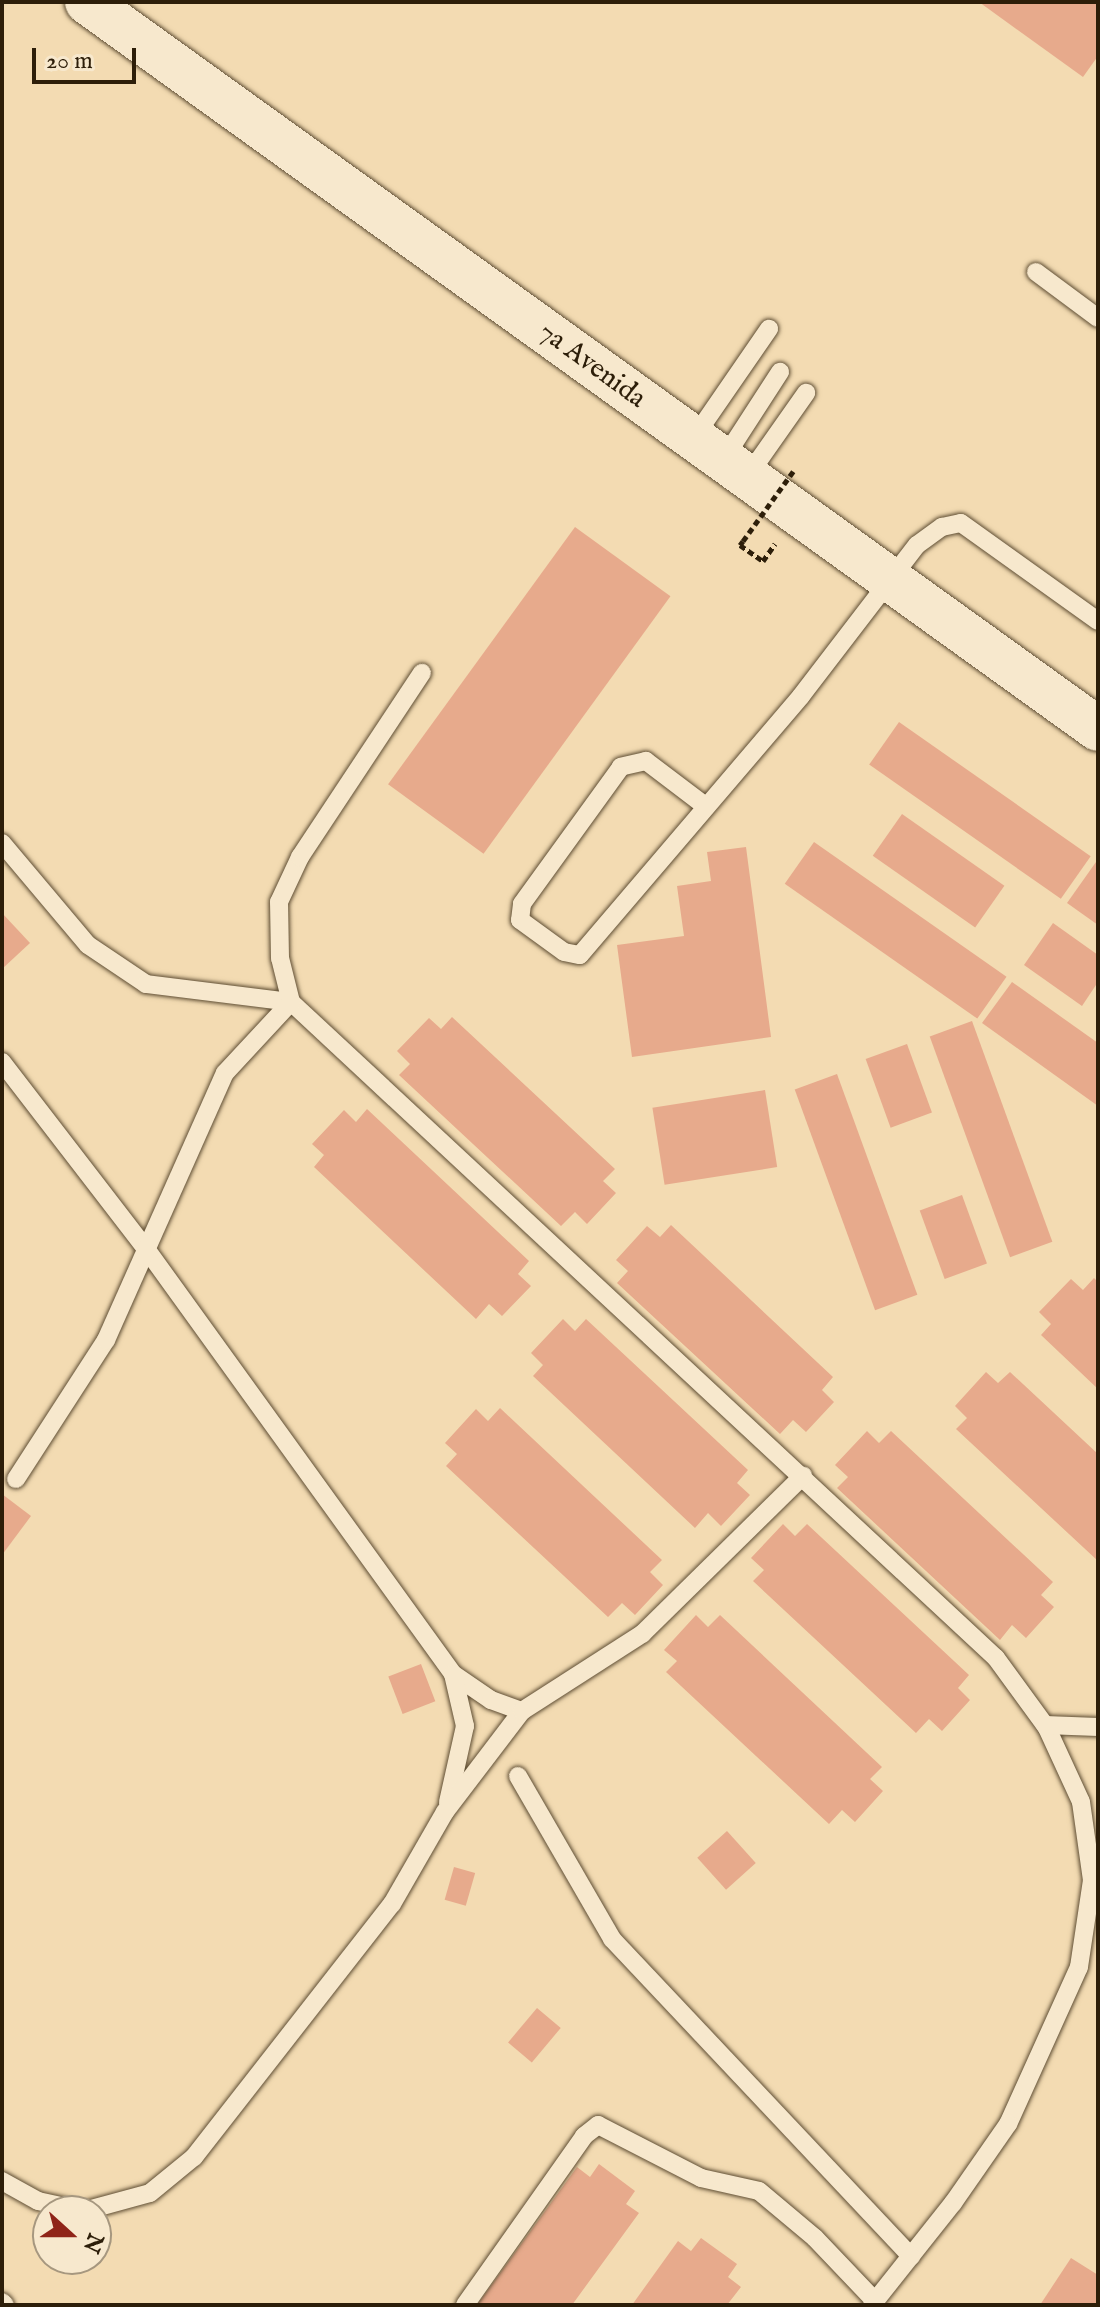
<!DOCTYPE html>
<html>
<head>
<meta charset="utf-8">
<style>
  body { margin:0 }
  #map { position:relative; width:1100px; height:2307px; overflow:hidden; background:#f3dbb2; font-family:"IM FELL English",serif }
  div>[style] { position:absolute }
  [style*='--x'] { left:calc(var(--x)*1px); top:calc(var(--y)*1px); width:calc(var(--w)*1px); rotate:calc(var(--a)*1deg) }
  .building>* { inset:0; background:#e7aa8c; transform-origin:0 0 }
  .path>* { height:5px; margin-top:-2.5px; transform-origin:0; background:repeating-linear-gradient(90deg,#2d1e09 0 6px,transparent 0 10px) }
  .roads { filter:drop-shadow(0 0 2px #5e4d33) drop-shadow(0 0 2px #5e4d33) }
  .service>* { height:18px; margin:-9px; padding:0 9px; transform-origin:9px; border-radius:9px; background:#f7e8cd }
  .secondary>* { height:44px; margin:-22px; padding:0 22px; transform-origin:22px; border-radius:22px; background:#f7e8cd }
  .path-bridge>* { height:5px; margin-top:-2.5px; transform-origin:0; background:repeating-linear-gradient(90deg,#2d1e09 0 6px,transparent 0 10px) }
  span { translate:-50% -50%; white-space:nowrap; text-align:center; line-height:1.15; -webkit-text-stroke:6px #f7e8cd; paint-order:stroke }
  .street-label { font-size:28px; color:#2d1e09 }
  .frame { position:absolute; inset:0; border:4px solid #2d1e09; pointer-events:none }
  .north { position:absolute; left:32px; top:2195px; width:80px; height:80px; box-sizing:border-box; background:#f7e8cd; border:2px solid #a6977f; border-radius:50%; rotate:111deg; font-size:22px; font-weight:700; line-height:32px; text-align:center; color:#2d1e09 }
  .north::after { content:''; display:block; margin:auto; width:28px; height:36px; background:#8f2418; clip-path:polygon(50% 0,100% 100%,50% 72%,0 100%) }
  .scale { position:absolute; left:32px; top:48px; width:104px; height:36px; box-sizing:border-box; border:4px solid #2d1e09; border-top:0; padding-left:10px; font-size:24px; line-height:28px; white-space:nowrap; color:#2d1e09; -webkit-text-stroke:6px #f7e8cd; paint-order:stroke }
</style>
</head>
<body>
<div id="map">
  <div class="building">
    <div style="clip-path:polygon(979px 2px,1098px 2px,1098px 56px,1083px 77px)"></div>
    <div style="left:575px;top:527px;width:118px;height:318px;rotate:36deg"></div>
    <div style="left:899px;top:722px;width:234px;height:52px;rotate:35deg"></div>
    <div style="left:902px;top:814px;width:125px;height:51px;rotate:35deg"></div>
    <div style="left:814px;top:842px;width:235px;height:51px;rotate:35deg"></div>
    <div style="clip-path:polygon(746px 847px,771px 1037px,632px 1057px,617px 945px,684px 936px,677px 886px,711px 881px,707px 852px)"></div>
    <div style="clip-path:polygon(1096px 862px,1098px 863px,1098px 925px,1067px 903px)"></div>
    <div style="clip-path:polygon(2px 913px,30px 943px,2px 969px)"></div>
    <div style="clip-path:polygon(1053px 923px,1098px 955px,1098px 982px,1082px 1006px,1024px 965px)"></div>
    <div style="clip-path:polygon(1012px 982px,1098px 1043px,1098px 1106px,982px 1023px)"></div>
    <div style="clip-path:polygon(452px 1017px,615px 1169px,603px 1181px,616px 1193px,587px 1224px,575px 1212px,561px 1226px,399px 1075px,410px 1064px,397px 1051px,429px 1018px,441px 1029px)"></div>
    <div style="left:972px;top:1021px;width:235px;height:45px;rotate:70deg"></div>
    <div style="left:907px;top:1044px;width:73px;height:44px;rotate:70deg"></div>
    <div style="left:837px;top:1074px;width:235px;height:45px;rotate:70deg"></div>
    <div style="left:765px;top:1090px;width:78px;height:114px;rotate:81deg"></div>
    <div style="clip-path:polygon(367px 1109px,529px 1261px,518px 1274px,531px 1286px,502px 1316px,489px 1304px,476px 1319px,314px 1167px,324px 1155px,312px 1144px,344px 1110px,356px 1122px)"></div>
    <div style="left:962px;top:1195px;width:73px;height:45px;rotate:70deg"></div>
    <div style="clip-path:polygon(671px 1225px,833px 1377px,822px 1390px,834px 1402px,806px 1432px,793px 1420px,780px 1434px,617px 1283px,628px 1271px,616px 1260px,647px 1226px,660px 1237px)"></div>
    <div style="clip-path:polygon(1094px 1278px,1098px 1282px,1098px 1389px,1041px 1335px,1051px 1324px,1039px 1312px,1071px 1279px,1083px 1290px)"></div>
    <div style="clip-path:polygon(563px 1319px,575px 1331px,586px 1319px,748px 1470px,737px 1483px,750px 1495px,721px 1526px,708px 1513px,695px 1528px,533px 1376px,543px 1365px,531px 1353px)"></div>
    <div style="clip-path:polygon(986px 1372px,998px 1383px,1010px 1372px,1098px 1454px,1098px 1561px,956px 1429px,967px 1418px,955px 1406px)"></div>
    <div style="clip-path:polygon(500px 1408px,662px 1560px,650px 1572px,663px 1585px,635px 1615px,622px 1603px,608px 1617px,446px 1466px,457px 1454px,445px 1443px,476px 1409px,488px 1421px)"></div>
    <div style="clip-path:polygon(867px 1431px,879px 1443px,891px 1431px,1053px 1582px,1041px 1595px,1054px 1607px,1026px 1638px,1012px 1625px,1000px 1640px,837px 1488px,848px 1477px,835px 1465px)"></div>
    <div style="clip-path:polygon(2px 1494px,31px 1516px,2px 1555px)"></div>
    <div style="clip-path:polygon(783px 1524px,795px 1536px,807px 1524px,969px 1675px,958px 1688px,970px 1700px,942px 1731px,929px 1719px,916px 1733px,753px 1581px,764px 1570px,751px 1558px)"></div>
    <div style="clip-path:polygon(696px 1615px,708px 1627px,720px 1615px,882px 1767px,870px 1779px,883px 1791px,855px 1822px,842px 1810px,829px 1824px,666px 1672px,677px 1661px,664px 1650px)"></div>
    <div style="left:421px;top:1664px;width:40px;height:35px;rotate:69deg"></div>
    <div style="left:727px;top:1831px;width:43px;height:40px;rotate:48deg"></div>
    <div style="left:454px;top:1867px;width:22px;height:34px;rotate:16deg"></div>
    <div style="left:537px;top:2008px;width:31px;height:45px;rotate:40deg"></div>
    <div style="clip-path:polygon(599px 2164px,635px 2191px,626px 2204px,639px 2213px,572px 2305px,477px 2305px,577px 2167px,590px 2177px)"></div>
    <div style="clip-path:polygon(701px 2238px,737px 2264px,728px 2277px,741px 2287px,727px 2305px,632px 2305px,678px 2241px,691px 2251px)"></div>
    <div style="clip-path:polygon(1071px 2258px,1098px 2275px,1098px 2305px,1040px 2305px)"></div>
  </div>
  <div class="path">
    <div style="--x:743;--y:541;--w:5;--a:127"></div>
    <div style="--x:740;--y:545;--w:28;--a:35"></div>
    <div style="--x:763;--y:561;--w:21;--a:-55"></div>
  </div>
  <div class="roads">
    <div class="service">
      <div style="--x:1036;--y:272;--w:77;--a:36.6"></div>
      <div style="--x:693;--y:439;--w:134;--a:-55.4"></div>
      <div style="--x:723;--y:460;--w:105;--a:-57.1"></div>
      <div style="--x:747;--y:477;--w:103;--a:-54.9"></div>
      <div style="--x:704;--y:805;--w:73;--a:-142.8"></div>
      <div style="--x:646;--y:761;--w:26;--a:167"></div>
      <div style="--x:621;--y:767;--w:169;--a:125.9"></div>
      <div style="--x:522;--y:904;--w:16;--a:97"></div>
      <div style="--x:520;--y:920;--w:54;--a:36"></div>
      <div style="--x:564;--y:952;--w:16;--a:11"></div>
      <div style="--x:580;--y:955;--w:340;--a:-49.5"></div>
      <div style="--x:801;--y:696;--w:190;--a:-52.5"></div>
      <div style="--x:917;--y:545;--w:31;--a:-36"></div>
      <div style="--x:942;--y:527;--w:19;--a:-12"></div>
      <div style="--x:961;--y:523;--w:168;--a:35.6"></div>
      <div style="--x:2;--y:843;--w:133;--a:49.9"></div>
      <div style="--x:88;--y:945;--w:70;--a:33.9"></div>
      <div style="--x:146;--y:984;--w:146;--a:7.1"></div>
      <div style="--x:291;--y:1002;--w:963;--a:42.94"></div>
      <div style="--x:996;--y:1658;--w:87;--a:53.9"></div>
      <div style="--x:1047;--y:1728;--w:81;--a:65.3"></div>
      <div style="--x:1081;--y:1802;--w:79;--a:82"></div>
      <div style="--x:1092;--y:1880;--w:88;--a:98.5"></div>
      <div style="--x:1079;--y:1967;--w:172;--a:114.3"></div>
      <div style="--x:1008;--y:2124;--w:96;--a:124.8"></div>
      <div style="--x:953;--y:2203;--w:130;--a:128.5"></div>
      <div style="--x:2;--y:1062;--w:237;--a:52.4"></div>
      <div style="--x:147;--y:1250;--w:523;--a:54.18"></div>
      <div style="--x:453;--y:1674;--w:46;--a:34.4"></div>
      <div style="--x:491;--y:1700;--w:33;--a:20"></div>
      <div style="--x:16;--y:1479;--w:166;--a:-57.1"></div>
      <div style="--x:106;--y:1340;--w:292;--a:-66"></div>
      <div style="--x:225;--y:1073;--w:97;--a:-47.1"></div>
      <div style="--x:291;--y:1002;--w:45;--a:-104"></div>
      <div style="--x:280;--y:958;--w:56;--a:-91"></div>
      <div style="--x:279;--y:902;--w:50;--a:-65"></div>
      <div style="--x:300;--y:857;--w:221;--a:-56.5"></div>
      <div style="--x:1045;--y:1725;--w:53;--a:2.2"></div>
      <div style="--x:518;--y:1776;--w:188;--a:60"></div>
      <div style="--x:612;--y:1939;--w:436;--a:46.7"></div>
      <div style="--x:448;--y:1802;--w:78;--a:-77.4"></div>
      <div style="--x:465;--y:1726;--w:53;--a:-103"></div>
      <div style="--x:2;--y:2181;--w:41;--a:29.1"></div>
      <div style="--x:38;--y:2201;--w:47;--a:12.3"></div>
      <div style="--x:84;--y:2211;--w:68;--a:-15.3"></div>
      <div style="--x:150;--y:2193;--w:57;--a:-39.3"></div>
      <div style="--x:194;--y:2157;--w:321;--a:-52"></div>
      <div style="--x:392;--y:1904;--w:106;--a:-60.1"></div>
      <div style="--x:445;--y:1812;--w:127;--a:-52.7"></div>
      <div style="--x:522;--y:1711;--w:143;--a:-32.7"></div>
      <div style="--x:642;--y:1634;--w:226;--a:-44.5"></div>
      <div style="--x:2;--y:2302;--w:4;--a:45"></div>
      <div style="--x:465;--y:2305;--w:207;--a:-54.8"></div>
      <div style="--x:584;--y:2136;--w:18;--a:-38"></div>
      <div style="--x:598;--y:2125;--w:116;--a:27.2"></div>
      <div style="--x:701;--y:2178;--w:59;--a:12.6"></div>
      <div style="--x:759;--y:2191;--w:73;--a:40"></div>
      <div style="--x:815;--y:2238;--w:87;--a:46.4"></div>
    </div>
    <div class="secondary">
      <div style="--x:87;--y:2;--w:1245;--a:35.72"></div>
    </div>
  </div>
  <div class="path-bridge">
    <div style="--x:743;--y:541;--w:89;--a:-54.2"></div>
  </div>
  <div class="street-label">
    <span style="left:592px;top:366px;rotate:36deg">7a Avenida</span>
  </div>
  <div class="frame"></div>
  <div class="north">N</div>
  <div class="scale">20 m</div>
</div>
</body>
</html>
